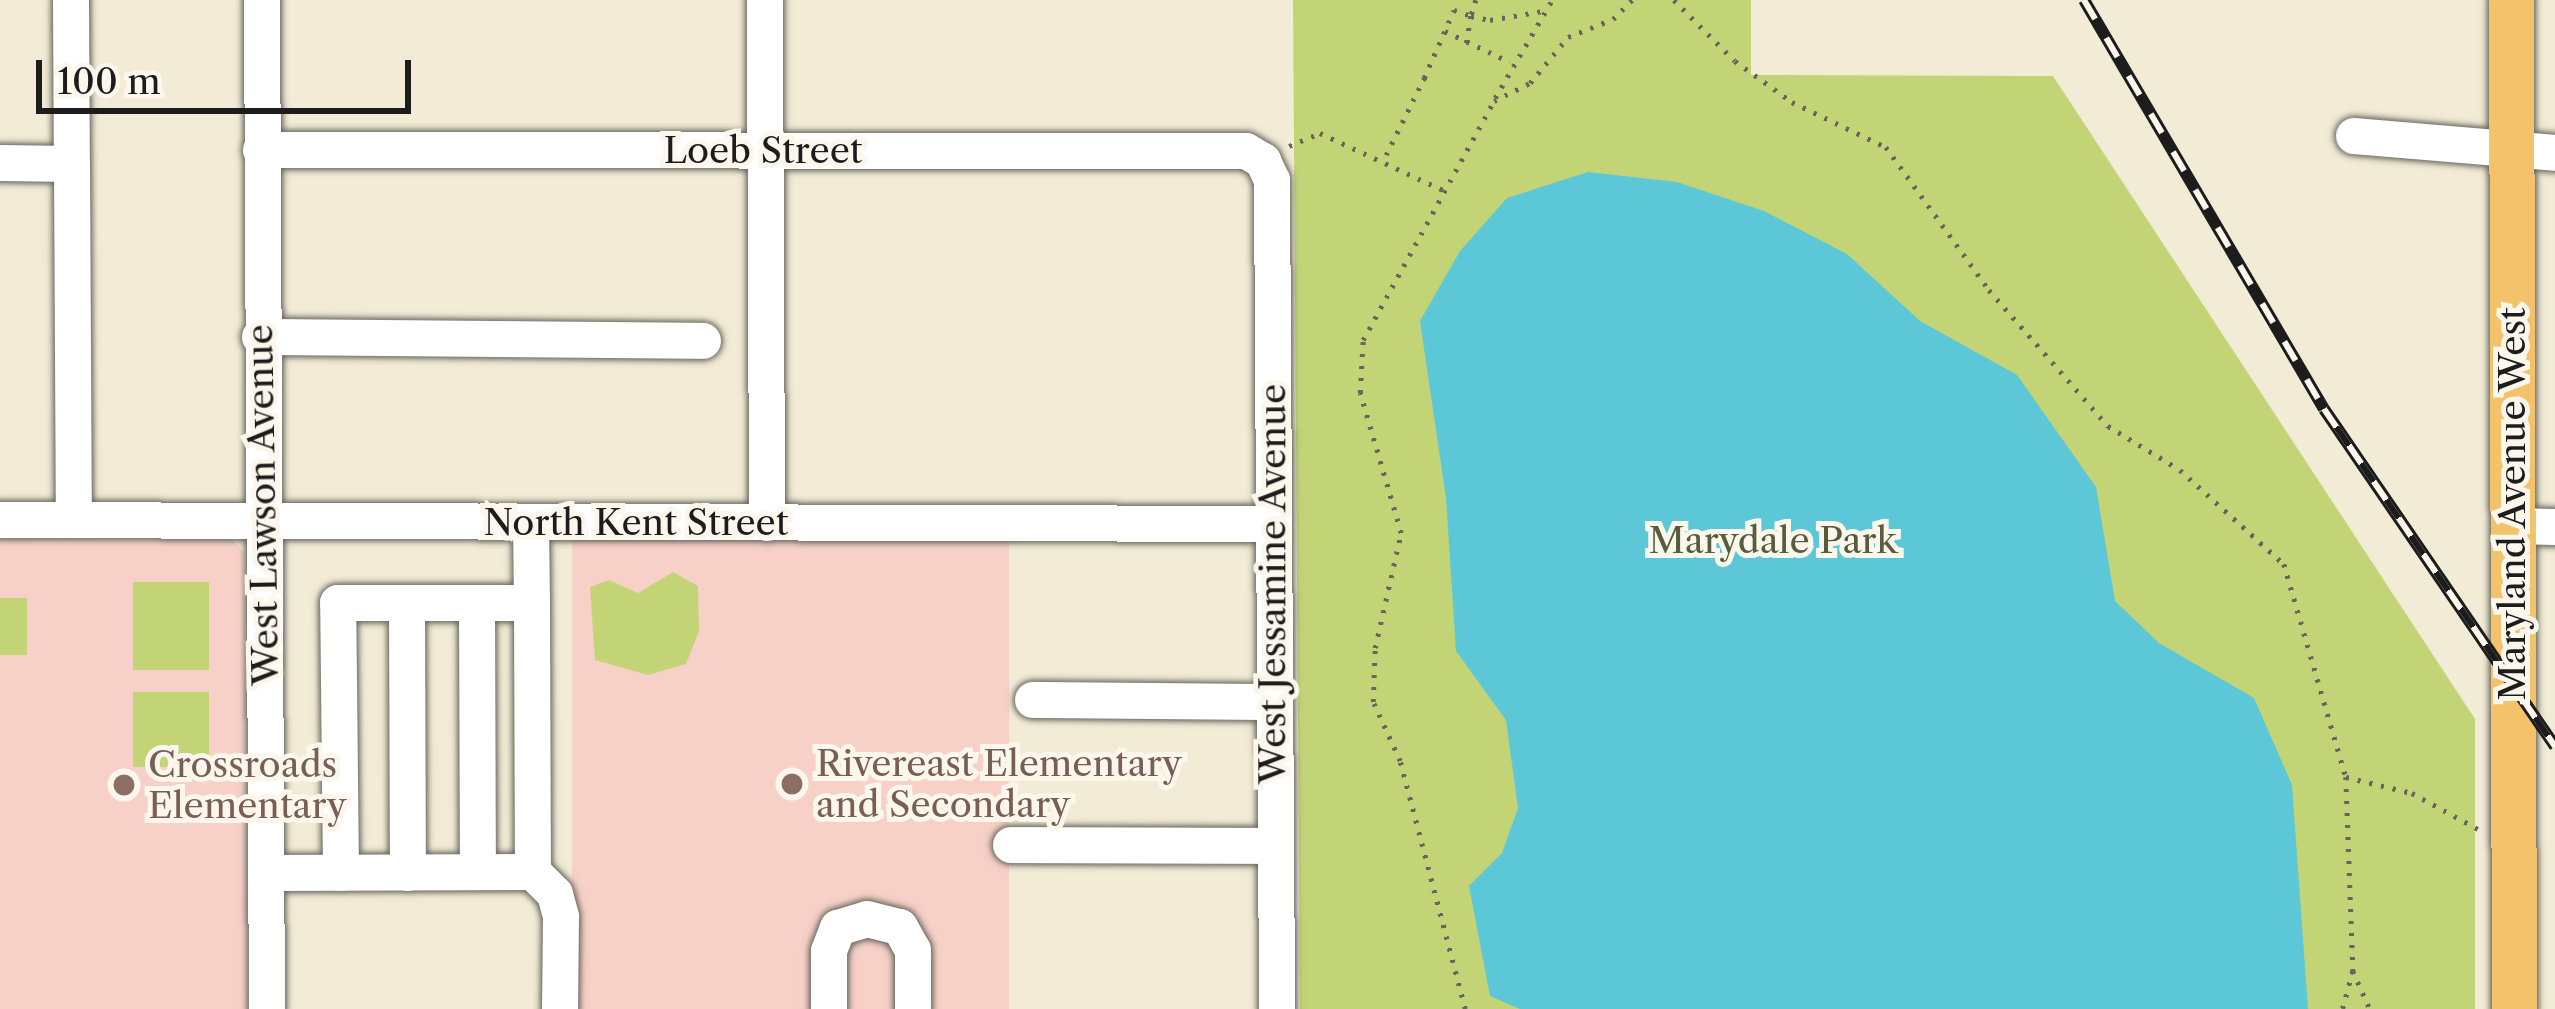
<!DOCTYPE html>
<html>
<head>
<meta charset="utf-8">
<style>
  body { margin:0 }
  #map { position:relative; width:2555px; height:1009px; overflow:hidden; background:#f2ecd6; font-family:"Libre Caslon Text",serif }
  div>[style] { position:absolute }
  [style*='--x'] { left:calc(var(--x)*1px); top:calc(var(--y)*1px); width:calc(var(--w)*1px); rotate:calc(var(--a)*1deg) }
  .built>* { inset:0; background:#f7d1c7; transform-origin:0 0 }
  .green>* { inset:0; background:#c3d477; transform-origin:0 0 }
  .water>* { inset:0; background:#5cc7d6 }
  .path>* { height:4.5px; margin-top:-2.25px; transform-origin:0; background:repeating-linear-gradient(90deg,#67655d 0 3px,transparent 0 12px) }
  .roads { filter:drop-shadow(0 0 3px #67655d) drop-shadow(0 0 3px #67655d) }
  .minor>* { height:36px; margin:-18px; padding:0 18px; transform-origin:18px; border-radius:18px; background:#fff }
  .major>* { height:45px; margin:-22.5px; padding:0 22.5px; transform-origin:22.5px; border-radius:22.5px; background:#f3c26a }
  .rail>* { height:12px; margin-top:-6px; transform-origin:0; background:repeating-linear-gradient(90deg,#fbf7ec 0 22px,#1c1c1c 0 44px); box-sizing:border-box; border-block:3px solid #1c1c1c }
  .dots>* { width:33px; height:33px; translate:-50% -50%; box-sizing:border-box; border:6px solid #fbf7ec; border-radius:50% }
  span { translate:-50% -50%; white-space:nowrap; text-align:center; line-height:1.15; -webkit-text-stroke:10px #fbf7ec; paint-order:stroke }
  .street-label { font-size:36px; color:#1c1c1c }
  .park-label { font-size:36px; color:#565c3c }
  .education-label { font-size:36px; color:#785e54 }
  .left { translate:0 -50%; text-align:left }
  .scale { position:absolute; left:36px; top:60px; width:375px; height:54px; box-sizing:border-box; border:6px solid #1c1c1c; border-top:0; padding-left:15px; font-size:36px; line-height:42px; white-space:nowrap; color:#1c1c1c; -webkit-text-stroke:9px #fbf7ec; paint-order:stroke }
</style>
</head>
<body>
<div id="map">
  <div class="built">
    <div style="left:572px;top:538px;width:437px;height:471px"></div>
    <div style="clip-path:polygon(0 539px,232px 540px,244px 552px,248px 1009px,0 1009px)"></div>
  </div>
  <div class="green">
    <div style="clip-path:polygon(1293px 0,1751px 0,1751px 75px,2053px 76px,2475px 719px,2475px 1009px,1300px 1009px)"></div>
    <div style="clip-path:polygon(673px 572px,698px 586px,699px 631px,686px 664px,648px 675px,595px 660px,590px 587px,609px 580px,638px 593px)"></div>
    <div style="left:133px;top:582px;width:76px;height:88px"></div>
    <div style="left:0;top:598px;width:27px;height:57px"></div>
    <div style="left:133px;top:692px;width:76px;height:75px"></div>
  </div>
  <div class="water">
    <div style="clip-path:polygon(1588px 172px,1677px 182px,1764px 211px,1847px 254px,1920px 321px,2017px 375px,2096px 487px,2115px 601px,2159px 643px,2254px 698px,2292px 785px,2308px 1009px,1520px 1009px,1490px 996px,1469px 886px,1502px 853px,1518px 808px,1506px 720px,1456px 651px,1446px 498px,1420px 321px,1460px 251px,1507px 198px)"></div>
  </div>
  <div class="path">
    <div style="--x:1476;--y:0;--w:17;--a:107"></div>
    <div style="--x:1471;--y:16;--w:19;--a:12"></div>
    <div style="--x:1490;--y:20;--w:54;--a:-9.6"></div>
    <div style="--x:1674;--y:0;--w:86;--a:45"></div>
    <div style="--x:1735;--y:61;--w:70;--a:35.7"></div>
    <div style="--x:1792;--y:102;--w:104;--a:25.6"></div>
    <div style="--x:1886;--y:147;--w:176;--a:54.2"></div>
    <div style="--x:1989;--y:290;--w:181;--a:48.8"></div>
    <div style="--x:2108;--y:426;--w:84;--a:31.4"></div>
    <div style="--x:2180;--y:470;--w:140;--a:42.1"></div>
    <div style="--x:2284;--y:564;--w:222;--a:73.8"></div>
    <div style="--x:2346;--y:777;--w:194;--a:87.9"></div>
    <div style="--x:2353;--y:971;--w:39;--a:105"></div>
    <div style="--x:1445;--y:31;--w:72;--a:25.5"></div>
    <div style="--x:1424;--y:78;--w:74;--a:-66.2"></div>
    <div style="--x:1454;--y:10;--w:18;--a:19"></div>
    <div style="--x:1471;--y:16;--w:33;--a:99"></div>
    <div style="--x:1495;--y:98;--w:113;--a:-59.8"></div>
    <div style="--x:1289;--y:146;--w:34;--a:-23"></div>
    <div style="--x:1320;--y:133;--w:138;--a:24.9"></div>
    <div style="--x:1386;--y:155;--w:86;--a:-63.7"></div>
    <div style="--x:1424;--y:78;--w:11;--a:22"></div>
    <div style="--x:2346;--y:777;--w:68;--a:13.6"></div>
    <div style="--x:2412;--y:793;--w:75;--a:28.6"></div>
    <div style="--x:2353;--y:971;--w:42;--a:65.9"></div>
    <div style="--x:1465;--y:1009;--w:256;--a:-104.7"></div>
    <div style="--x:1400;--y:761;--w:65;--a:-114.6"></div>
    <div style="--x:1373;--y:702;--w:54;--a:-87.9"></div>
    <div style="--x:1375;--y:648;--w:118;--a:-77.3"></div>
    <div style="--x:1401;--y:533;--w:146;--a:-106.3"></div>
    <div style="--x:1360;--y:393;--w:53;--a:-86.8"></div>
    <div style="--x:1363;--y:340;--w:273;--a:-61.3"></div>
    <div style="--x:1494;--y:101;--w:40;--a:-26.6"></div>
    <div style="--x:1530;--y:83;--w:60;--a:-50.4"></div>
    <div style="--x:1568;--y:37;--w:48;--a:-21.8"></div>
    <div style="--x:1613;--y:19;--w:27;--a:-45"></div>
  </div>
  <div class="roads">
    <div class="minor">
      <div style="--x:71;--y:0;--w:164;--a:89.7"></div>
      <div style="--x:262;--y:0;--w:1009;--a:89.72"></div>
      <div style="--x:765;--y:0;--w:523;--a:89.78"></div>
      <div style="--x:2354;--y:136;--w:202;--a:4.8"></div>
      <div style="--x:261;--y:150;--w:985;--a:0.06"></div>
      <div style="--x:1246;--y:151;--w:20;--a:30"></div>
      <div style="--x:1263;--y:161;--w:21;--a:65"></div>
      <div style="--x:1272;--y:180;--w:829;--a:89.65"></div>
      <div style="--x:0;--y:163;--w:72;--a:0.8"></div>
      <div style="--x:72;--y:164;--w:355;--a:89.7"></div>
      <div style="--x:260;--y:337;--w:443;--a:0.5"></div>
      <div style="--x:0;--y:520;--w:1272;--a:0.18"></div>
      <div style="--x:531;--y:522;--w:81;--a:89.3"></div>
      <div style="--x:2514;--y:526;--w:41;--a:1.4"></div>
      <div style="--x:407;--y:603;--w:270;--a:89.8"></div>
      <div style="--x:477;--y:603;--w:269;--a:89.8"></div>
      <div style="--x:1033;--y:700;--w:241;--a:0.5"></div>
      <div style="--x:1011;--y:845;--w:263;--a:0.2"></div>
      <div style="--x:269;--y:873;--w:264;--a:-0.2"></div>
      <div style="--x:533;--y:872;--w:31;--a:45"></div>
      <div style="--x:555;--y:894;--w:24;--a:75"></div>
      <div style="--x:561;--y:917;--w:92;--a:90.6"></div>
      <div style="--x:341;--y:873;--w:270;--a:-90.6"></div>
      <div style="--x:338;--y:603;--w:194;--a:0"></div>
      <div style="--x:532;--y:603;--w:269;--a:89.8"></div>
      <div style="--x:829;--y:1009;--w:58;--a:-90"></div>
      <div style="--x:829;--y:951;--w:25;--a:-69"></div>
      <div style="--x:838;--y:928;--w:30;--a:-17"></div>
      <div style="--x:867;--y:919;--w:34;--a:14"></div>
      <div style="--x:900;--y:927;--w:26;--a:61"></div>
      <div style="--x:913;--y:950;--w:59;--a:90"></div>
    </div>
    <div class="major">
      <div style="--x:2511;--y:0;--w:1009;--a:89.83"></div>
    </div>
  </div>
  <div class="rail">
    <div style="--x:2084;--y:0;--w:474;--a:59.6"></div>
    <div style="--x:2324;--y:409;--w:409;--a:55.6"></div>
  </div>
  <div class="dots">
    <div style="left:792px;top:784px;background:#8d6e63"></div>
    <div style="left:124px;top:785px;background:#8d6e63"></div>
  </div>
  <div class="street-label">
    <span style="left:763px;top:151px">Loeb Street</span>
    <span style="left:2513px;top:504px;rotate:-90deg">Maryland Avenue West</span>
    <span style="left:263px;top:505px;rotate:-91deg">West Lawson Avenue</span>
    <span style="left:636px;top:523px">North Kent Street</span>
    <span style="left:1273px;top:584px;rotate:-90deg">West Jessamine Avenue</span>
  </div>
  <div class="park-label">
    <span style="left:1773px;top:541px">Marydale Park</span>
  </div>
  <div class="education-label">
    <span class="left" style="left:816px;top:784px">Rivereast Elementary<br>and Secondary</span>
    <span class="left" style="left:148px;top:785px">Crossroads<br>Elementary</span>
  </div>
  <div class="scale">100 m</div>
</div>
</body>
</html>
